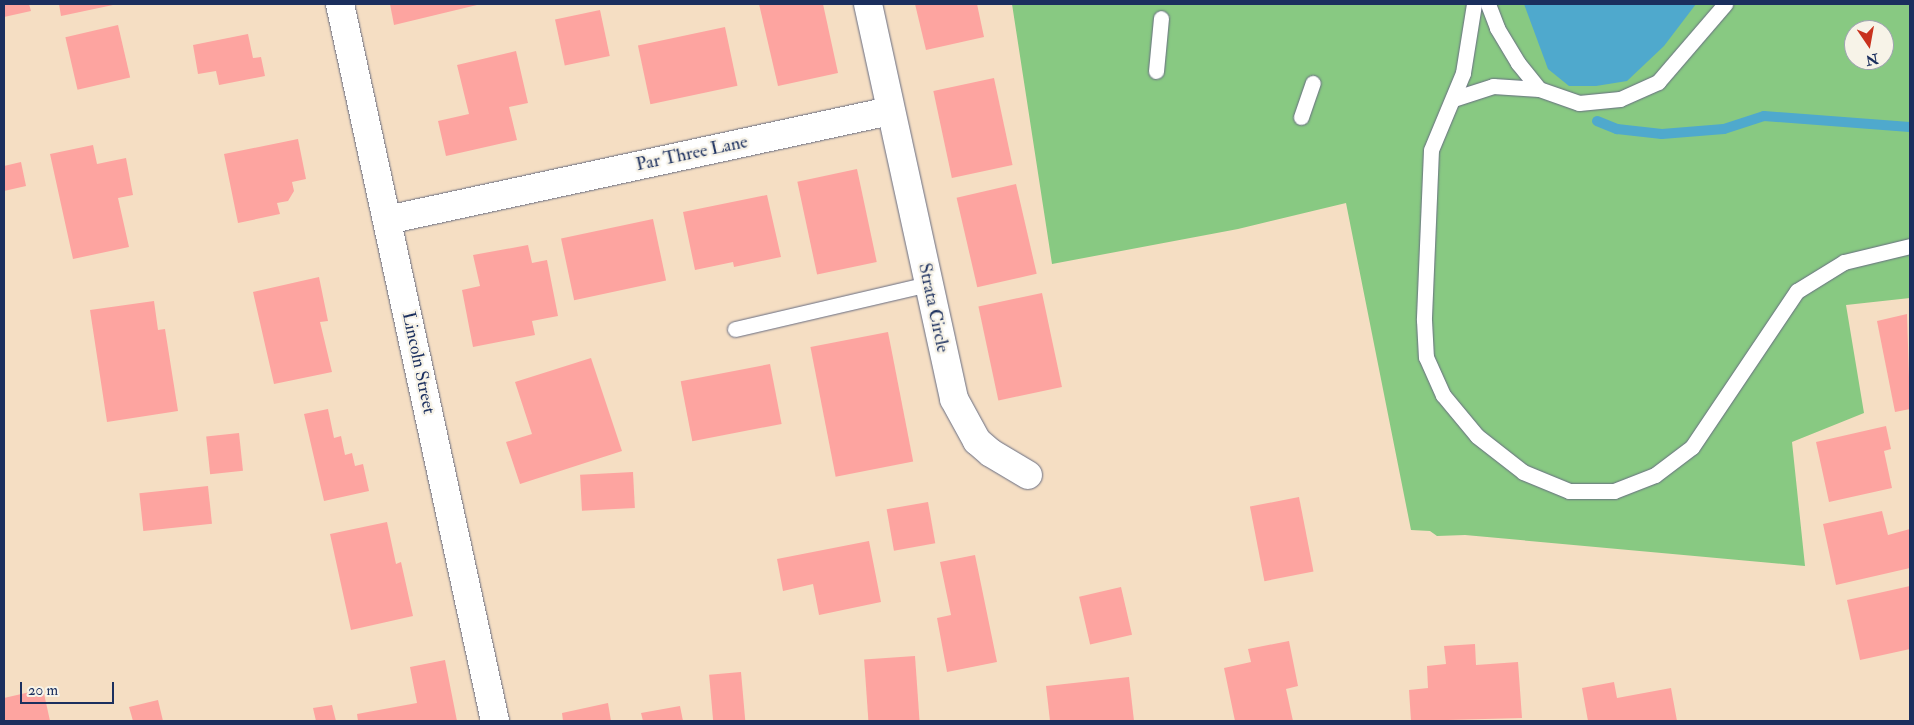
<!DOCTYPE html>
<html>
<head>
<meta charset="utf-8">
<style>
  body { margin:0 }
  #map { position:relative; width:1914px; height:725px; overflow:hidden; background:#f5dec3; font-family:"IM FELL Double Pica",serif }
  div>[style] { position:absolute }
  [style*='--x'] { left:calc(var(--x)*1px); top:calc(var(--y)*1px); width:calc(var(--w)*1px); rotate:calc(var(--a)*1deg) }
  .green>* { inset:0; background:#88c982 }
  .water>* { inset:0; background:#4fa9cd }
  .stream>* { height:10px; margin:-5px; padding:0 5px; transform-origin:5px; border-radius:5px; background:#4fa9cd }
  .building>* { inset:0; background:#fda4a0; transform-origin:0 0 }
  .roads { filter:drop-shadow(0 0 1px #676c81) drop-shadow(0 0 1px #676c81) }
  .lane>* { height:15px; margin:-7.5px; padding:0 7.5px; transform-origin:7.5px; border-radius:7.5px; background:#fff }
  .street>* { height:28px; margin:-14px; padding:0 14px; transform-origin:14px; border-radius:14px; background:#fff }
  span { translate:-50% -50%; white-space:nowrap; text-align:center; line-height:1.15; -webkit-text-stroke:4.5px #f7f3e8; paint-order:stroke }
  .street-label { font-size:18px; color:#1b2f5e }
  .frame { position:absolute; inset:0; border:5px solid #1b2f5e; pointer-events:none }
  .north { position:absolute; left:1844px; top:20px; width:50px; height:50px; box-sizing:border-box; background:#f7f3e8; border:1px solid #9fa5b1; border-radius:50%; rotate:168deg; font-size:14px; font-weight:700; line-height:20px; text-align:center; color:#1b2f5e }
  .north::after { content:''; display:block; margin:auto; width:18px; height:22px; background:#c8321e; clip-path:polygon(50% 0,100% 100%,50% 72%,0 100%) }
  .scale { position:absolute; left:20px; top:682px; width:94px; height:22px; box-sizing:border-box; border:2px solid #1b2f5e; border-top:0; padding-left:6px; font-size:15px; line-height:18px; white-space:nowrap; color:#1b2f5e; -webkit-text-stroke:4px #f7f3e8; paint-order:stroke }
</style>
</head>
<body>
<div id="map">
  <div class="green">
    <div style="clip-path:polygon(evenodd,1012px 4px,1910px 4px,1910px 298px,1846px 305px,1864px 413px,1792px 442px,1805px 566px,1465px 535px,1437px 536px,1430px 531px,1411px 530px,1346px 203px,1238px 229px,1052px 264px,1012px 4px,1854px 30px,1884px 30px,1884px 60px,1854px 60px,1854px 30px)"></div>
  </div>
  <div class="water">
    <div style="clip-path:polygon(1524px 4px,1696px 4px,1664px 46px,1627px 81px,1596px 86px,1569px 86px,1548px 69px)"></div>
  </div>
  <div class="stream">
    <div style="--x:1597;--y:121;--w:22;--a:22"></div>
    <div style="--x:1617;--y:129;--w:45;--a:6.3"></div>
    <div style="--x:1662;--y:134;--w:62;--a:-4.6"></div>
    <div style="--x:1724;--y:129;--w:42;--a:-18"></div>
    <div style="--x:1764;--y:116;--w:146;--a:4.3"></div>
  </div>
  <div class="building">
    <div style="clip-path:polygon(4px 4px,29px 4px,31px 11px,4px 17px)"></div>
    <div style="clip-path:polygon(59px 4px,113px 4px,113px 5px,61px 16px)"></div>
    <div style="clip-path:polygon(390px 4px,477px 4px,477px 5px,394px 25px)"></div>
    <div style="clip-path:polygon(759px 4px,823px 4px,838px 73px,778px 86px)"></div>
    <div style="clip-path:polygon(915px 4px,977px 4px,984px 37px,926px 50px)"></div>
    <div style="left:600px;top:10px;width:47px;height:46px;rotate:78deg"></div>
    <div style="left:118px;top:25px;width:54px;height:54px;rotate:77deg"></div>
    <div style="left:725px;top:27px;width:60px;height:89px;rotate:78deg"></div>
    <div style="clip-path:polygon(248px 34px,253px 58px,261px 57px,265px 76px,219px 85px,216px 71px,198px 74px,193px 45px)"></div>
    <div style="clip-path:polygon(516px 51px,528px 103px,509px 107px,517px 140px,446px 156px,438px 121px,469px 114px,457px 65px)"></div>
    <div style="left:994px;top:78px;width:89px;height:62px;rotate:78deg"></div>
    <div style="clip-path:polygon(298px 139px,306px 179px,292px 182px,294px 191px,288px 201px,277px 203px,280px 214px,238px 223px,224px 154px)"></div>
    <div style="clip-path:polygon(93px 145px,97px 164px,126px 158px,133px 195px,118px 198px,129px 247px,73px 259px,50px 154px)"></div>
    <div style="clip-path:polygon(21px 162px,26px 186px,4px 191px,4px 166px)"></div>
    <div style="left:857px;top:169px;width:95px;height:61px;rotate:78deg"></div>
    <div style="left:1016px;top:184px;width:92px;height:61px;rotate:77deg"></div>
    <div style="clip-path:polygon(767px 195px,781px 257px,734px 267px,733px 262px,695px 270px,683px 212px)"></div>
    <div style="left:653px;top:219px;width:63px;height:94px;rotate:78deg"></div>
    <div style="clip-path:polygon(528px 245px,532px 263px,547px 260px,558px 316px,532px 321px,535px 335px,473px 347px,462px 290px,480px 286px,473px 255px)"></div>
    <div style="clip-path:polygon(319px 277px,328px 321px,320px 322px,332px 372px,274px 384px,253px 292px)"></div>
    <div style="left:1042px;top:293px;width:96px;height:65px;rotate:78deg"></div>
    <div style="clip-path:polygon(154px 301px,158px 330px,165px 329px,178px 411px,107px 422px,90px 310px)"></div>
    <div style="clip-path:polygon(1907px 314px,1910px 409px,1895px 412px,1877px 321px)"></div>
    <div style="left:888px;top:332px;width:132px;height:79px;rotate:79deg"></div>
    <div style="clip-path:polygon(591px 358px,622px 451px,520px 484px,506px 442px,532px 434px,515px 382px)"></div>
    <div style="left:770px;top:364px;width:61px;height:91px;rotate:79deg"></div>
    <div style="clip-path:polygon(328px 409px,334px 438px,341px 436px,345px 455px,352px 453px,355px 466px,363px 464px,369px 491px,324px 501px,304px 414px)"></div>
    <div style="clip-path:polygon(1886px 426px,1891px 449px,1884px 451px,1892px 488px,1829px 502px,1816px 442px)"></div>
    <div style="left:239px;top:433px;width:38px;height:33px;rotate:84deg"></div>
    <div style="left:633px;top:472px;width:36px;height:53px;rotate:87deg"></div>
    <div style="left:208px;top:486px;width:38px;height:69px;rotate:84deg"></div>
    <div style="left:1299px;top:497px;width:76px;height:50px;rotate:79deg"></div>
    <div style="left:928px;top:502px;width:42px;height:42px;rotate:80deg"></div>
    <div style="clip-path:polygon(1882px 511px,1888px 535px,1910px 529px,1910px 568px,1836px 585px,1823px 524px)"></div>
    <div style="clip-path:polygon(387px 522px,396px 564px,401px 562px,413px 616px,351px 630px,330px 534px)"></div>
    <div style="clip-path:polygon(869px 541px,881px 602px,819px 615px,813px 584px,783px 591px,777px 559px)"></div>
    <div style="clip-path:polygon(975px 555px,997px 662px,947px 672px,937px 618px,951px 615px,940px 562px)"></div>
    <div style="clip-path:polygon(1910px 586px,1910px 649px,1860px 660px,1847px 600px)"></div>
    <div style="left:1121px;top:587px;width:49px;height:43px;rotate:77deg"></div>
    <div style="clip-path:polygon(1289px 641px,1298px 686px,1286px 689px,1293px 721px,1235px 721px,1224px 668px,1251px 662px,1248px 649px)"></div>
    <div style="clip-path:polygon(1475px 644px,1476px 665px,1518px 662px,1522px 718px,1411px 721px,1409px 690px,1428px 688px,1427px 666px,1446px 664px,1444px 646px)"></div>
    <div style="left:915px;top:656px;width:65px;height:51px;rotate:86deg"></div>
    <div style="clip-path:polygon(445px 660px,457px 721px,358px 721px,357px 714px,417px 703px,410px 667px)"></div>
    <div style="left:741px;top:672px;width:49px;height:32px;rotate:85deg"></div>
    <div style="clip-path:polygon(1129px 677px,1134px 721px,1050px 721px,1046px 686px)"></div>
    <div style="clip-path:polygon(1614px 682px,1617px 698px,1671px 688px,1677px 721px,1588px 721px,1582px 688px)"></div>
    <div style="clip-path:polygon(43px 689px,50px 721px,4px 721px,4px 698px)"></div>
    <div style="clip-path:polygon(158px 700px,163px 721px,133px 721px,129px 707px)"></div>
    <div style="clip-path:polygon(608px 703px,611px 721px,563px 721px,562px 713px)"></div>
    <div style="clip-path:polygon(332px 705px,336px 721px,316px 721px,313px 708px)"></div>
    <div style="clip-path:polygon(680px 706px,683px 721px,643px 721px,641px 713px)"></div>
  </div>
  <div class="roads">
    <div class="lane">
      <div style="--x:1474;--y:4;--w:70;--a:99.1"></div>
      <div style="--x:1463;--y:73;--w:83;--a:112.6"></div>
      <div style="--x:1431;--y:150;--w:170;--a:92.4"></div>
      <div style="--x:1424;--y:320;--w:37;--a:87"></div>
      <div style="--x:1426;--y:357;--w:42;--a:65.9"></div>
      <div style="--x:1443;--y:395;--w:53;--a:50.3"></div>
      <div style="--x:1477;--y:436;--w:58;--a:38"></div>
      <div style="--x:1523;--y:472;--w:50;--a:22.4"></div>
      <div style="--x:1569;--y:491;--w:45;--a:0"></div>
      <div style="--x:1614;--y:491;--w:44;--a:-21.3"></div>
      <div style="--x:1655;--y:475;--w:46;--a:-37.1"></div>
      <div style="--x:1692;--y:447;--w:188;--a:-56.1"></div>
      <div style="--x:1797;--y:291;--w:55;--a:-31.7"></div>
      <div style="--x:1844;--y:262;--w:68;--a:-13.6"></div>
      <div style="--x:1488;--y:4;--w:26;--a:69"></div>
      <div style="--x:1497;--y:28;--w:41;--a:59"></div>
      <div style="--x:1518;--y:63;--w:33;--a:51"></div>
      <div style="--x:1156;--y:71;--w:53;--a:-84.6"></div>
      <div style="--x:1453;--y:99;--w:42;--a:-18"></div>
      <div style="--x:1493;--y:86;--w:46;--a:3.7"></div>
      <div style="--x:1539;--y:89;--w:42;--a:19.3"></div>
      <div style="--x:1579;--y:103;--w:41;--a:-5.6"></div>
      <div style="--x:1620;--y:99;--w:42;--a:-24.1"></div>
      <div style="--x:1658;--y:82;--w:103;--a:-49.3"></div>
      <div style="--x:1301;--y:117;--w:36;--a:-71"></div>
      <div style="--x:735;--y:329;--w:198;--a:-13.1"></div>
    </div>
    <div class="street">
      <div style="--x:340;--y:4;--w:734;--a:77.8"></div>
      <div style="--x:868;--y:4;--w:404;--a:77.7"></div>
      <div style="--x:954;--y:399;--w:48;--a:61.3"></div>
      <div style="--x:977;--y:441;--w:18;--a:41"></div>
      <div style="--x:991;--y:453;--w:43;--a:30.7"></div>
      <div style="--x:387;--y:220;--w:515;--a:-12.23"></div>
    </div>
  </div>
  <div class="street-label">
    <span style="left:692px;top:154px;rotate:-12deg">Par Three Lane</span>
    <span style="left:933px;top:308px;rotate:78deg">Strata Circle</span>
    <span style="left:418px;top:363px;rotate:78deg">Lincoln Street</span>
  </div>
  <div class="frame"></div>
  <div class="north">N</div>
  <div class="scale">20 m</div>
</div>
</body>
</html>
